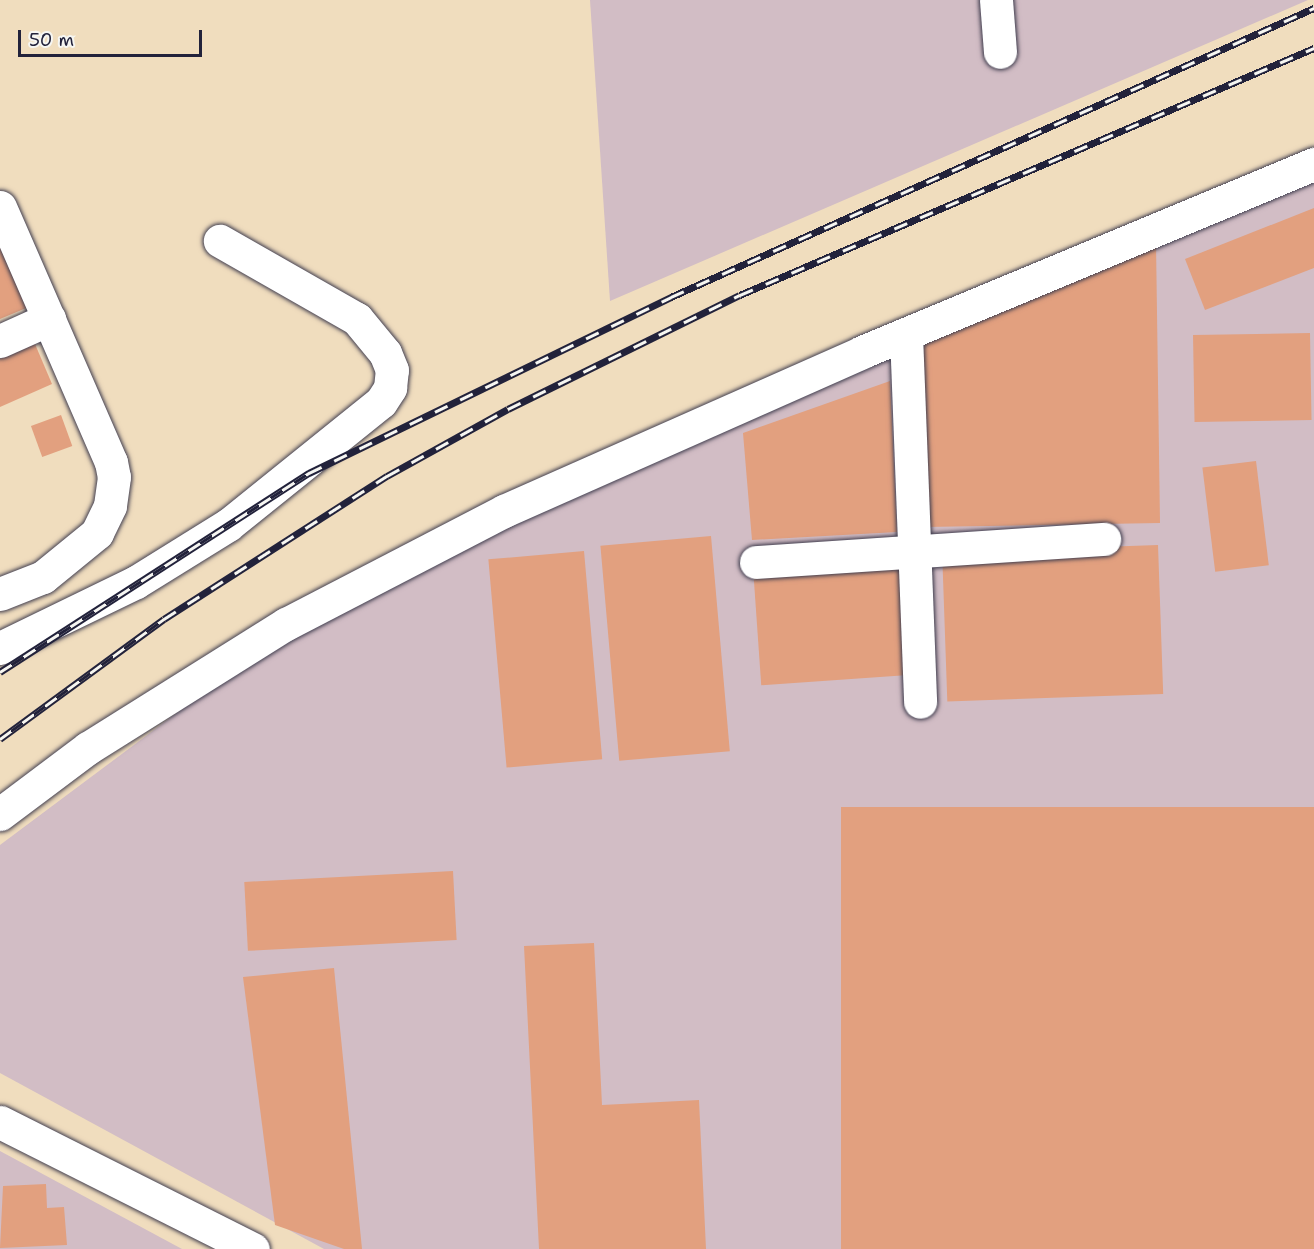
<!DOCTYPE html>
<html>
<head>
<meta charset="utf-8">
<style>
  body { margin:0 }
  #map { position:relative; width:1314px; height:1249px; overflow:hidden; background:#f0ddbe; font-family:"Shantell Sans",sans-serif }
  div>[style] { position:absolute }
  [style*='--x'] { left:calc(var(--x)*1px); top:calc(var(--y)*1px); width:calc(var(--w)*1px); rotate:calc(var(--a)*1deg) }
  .industrial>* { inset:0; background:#d2bdc5 }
  .building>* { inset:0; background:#e2a07f; transform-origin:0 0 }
  .roads { filter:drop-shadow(0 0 2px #413e4f) drop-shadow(0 0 2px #413e4f) }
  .minor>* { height:33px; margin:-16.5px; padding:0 16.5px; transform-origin:16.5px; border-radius:16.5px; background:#fff }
  .rail>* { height:7px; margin-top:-3.5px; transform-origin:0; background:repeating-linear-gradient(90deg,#f6f6f2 0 14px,#22223b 0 28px); box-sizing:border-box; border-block:2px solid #22223b }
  span { translate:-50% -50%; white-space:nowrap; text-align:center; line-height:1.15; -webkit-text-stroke:5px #f6f6f2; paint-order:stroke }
  .scale { position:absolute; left:18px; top:30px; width:184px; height:27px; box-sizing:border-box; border:3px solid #22223b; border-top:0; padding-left:8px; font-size:18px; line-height:21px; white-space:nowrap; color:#22223b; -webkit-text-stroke:4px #f6f6f2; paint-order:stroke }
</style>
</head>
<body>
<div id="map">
  <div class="industrial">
    <div style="clip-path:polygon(590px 0,1308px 0,610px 301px)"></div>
    <div style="clip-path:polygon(1314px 180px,1314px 1249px,324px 1249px,0 1073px,0 845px,253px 656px,621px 465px)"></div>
    <div style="clip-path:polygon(0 1151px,182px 1249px,0 1249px)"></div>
  </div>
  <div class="building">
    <div style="clip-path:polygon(1314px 208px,1314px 268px,1205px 310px,1185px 259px)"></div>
    <div style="clip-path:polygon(0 232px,31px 306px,0 319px)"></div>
    <div style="clip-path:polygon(1156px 243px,1160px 523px,924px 527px,920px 332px)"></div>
    <div style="left:1310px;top:333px;width:87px;height:117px;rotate:89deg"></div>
    <div style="clip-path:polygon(35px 344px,52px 384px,0 407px,0 359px)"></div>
    <div style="clip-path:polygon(890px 381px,897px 532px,752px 540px,743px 433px)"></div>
    <div style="left:61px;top:415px;width:33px;height:32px;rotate:70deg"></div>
    <div style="left:1256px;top:461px;width:105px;height:54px;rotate:83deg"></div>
    <div style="left:711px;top:536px;width:216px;height:111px;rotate:85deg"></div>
    <div style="left:1158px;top:545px;width:149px;height:216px;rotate:88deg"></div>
    <div style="left:584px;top:551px;width:209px;height:96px;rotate:85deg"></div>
    <div style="left:904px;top:562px;width:113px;height:151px;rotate:86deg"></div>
    <div style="left:1314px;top:807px;width:442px;height:473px;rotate:90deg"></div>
    <div style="left:453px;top:871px;width:69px;height:209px;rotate:87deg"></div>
    <div style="clip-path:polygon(594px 943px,602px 1105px,699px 1100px,706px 1249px,539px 1249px,524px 946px)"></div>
    <div style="clip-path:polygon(334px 968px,362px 1249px,344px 1249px,275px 1225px,243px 977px)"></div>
    <div style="clip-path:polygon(46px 1184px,47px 1208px,64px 1207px,67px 1245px,0 1248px,3px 1186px)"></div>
  </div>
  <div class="roads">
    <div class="minor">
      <div style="--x:996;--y:0;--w:52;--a:85.6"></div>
      <div style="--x:0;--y:207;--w:278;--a:66.5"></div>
      <div style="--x:111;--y:462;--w:15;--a:79"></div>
      <div style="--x:114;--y:477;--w:29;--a:98"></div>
      <div style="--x:110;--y:506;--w:30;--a:116"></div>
      <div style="--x:97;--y:533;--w:70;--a:140.8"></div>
      <div style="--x:43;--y:577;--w:46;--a:158.4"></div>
      <div style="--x:906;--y:334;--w:368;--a:87.8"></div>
      <div style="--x:0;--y:341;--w:54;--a:-24.2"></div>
      <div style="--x:756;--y:562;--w:349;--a:-3.8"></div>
      <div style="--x:0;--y:648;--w:151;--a:-25.9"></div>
      <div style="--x:136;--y:582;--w:108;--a:-31.8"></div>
      <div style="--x:228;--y:525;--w:196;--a:-38.8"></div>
      <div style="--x:381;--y:402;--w:17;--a:-57"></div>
      <div style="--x:390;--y:388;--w:18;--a:-84"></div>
      <div style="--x:392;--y:370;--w:18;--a:-112"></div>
      <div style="--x:385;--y:353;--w:44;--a:-129.5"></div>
      <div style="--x:357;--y:319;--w:158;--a:-150.3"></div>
      <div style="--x:0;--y:814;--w:110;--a:-36.9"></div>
      <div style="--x:88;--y:748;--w:234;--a:-32.1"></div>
      <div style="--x:286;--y:624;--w:246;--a:-27.4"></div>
      <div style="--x:504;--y:511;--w:392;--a:-23.9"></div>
      <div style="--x:862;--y:352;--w:490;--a:-22.6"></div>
      <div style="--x:0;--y:1122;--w:283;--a:26.7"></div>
    </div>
  </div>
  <div class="rail">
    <div style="--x:0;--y:672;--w:368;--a:-32.8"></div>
    <div style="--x:309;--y:473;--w:403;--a:-25.9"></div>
    <div style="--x:671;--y:297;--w:705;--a:-24.2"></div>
    <div style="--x:0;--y:739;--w:203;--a:-36.2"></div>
    <div style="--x:164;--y:619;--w:265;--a:-32.7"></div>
    <div style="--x:387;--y:476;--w:138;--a:-29"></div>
    <div style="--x:508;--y:409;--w:258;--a:-26.2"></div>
    <div style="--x:740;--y:295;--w:625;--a:-23.28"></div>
  </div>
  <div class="scale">50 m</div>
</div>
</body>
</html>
